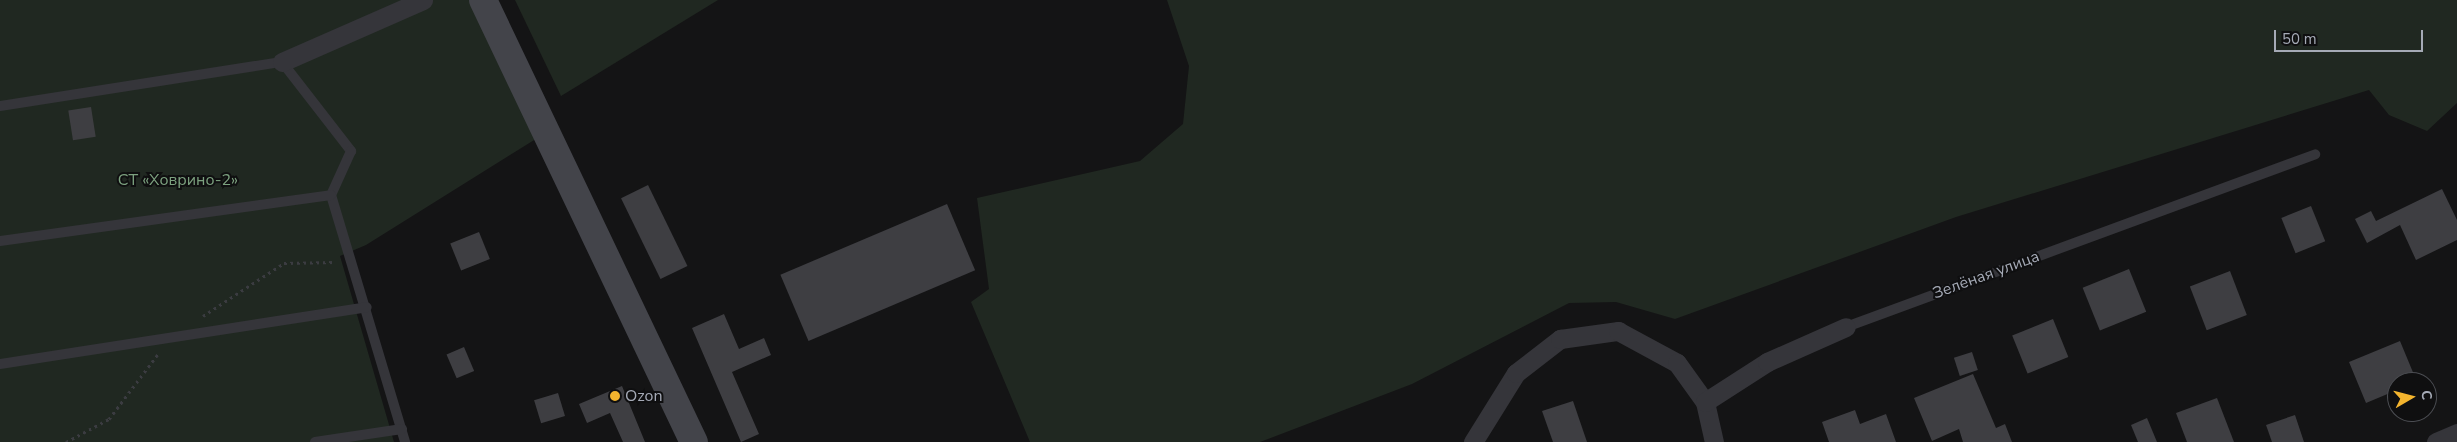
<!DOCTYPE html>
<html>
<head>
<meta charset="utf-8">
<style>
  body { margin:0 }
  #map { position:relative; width:2457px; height:442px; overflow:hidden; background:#141415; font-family:"Nunito Sans",sans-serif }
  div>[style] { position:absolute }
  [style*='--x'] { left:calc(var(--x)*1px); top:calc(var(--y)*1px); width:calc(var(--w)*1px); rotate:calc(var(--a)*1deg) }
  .green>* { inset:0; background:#202821 }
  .building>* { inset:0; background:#3e3e42; transform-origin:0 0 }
  .path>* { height:3px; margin-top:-1.5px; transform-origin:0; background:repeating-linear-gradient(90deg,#3b3c41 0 2.5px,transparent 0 6.5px) }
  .lane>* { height:10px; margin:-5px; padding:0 5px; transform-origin:5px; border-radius:5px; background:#35353a }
  .street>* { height:19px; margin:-9.5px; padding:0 9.5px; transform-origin:9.5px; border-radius:9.5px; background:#35353a }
  .secondary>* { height:28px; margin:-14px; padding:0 14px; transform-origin:14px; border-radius:14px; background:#43444a }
  .dots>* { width:14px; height:14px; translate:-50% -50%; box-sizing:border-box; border:2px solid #0f0f10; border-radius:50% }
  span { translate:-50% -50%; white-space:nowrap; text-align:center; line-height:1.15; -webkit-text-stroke:4px #0f0f10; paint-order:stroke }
  .park-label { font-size:16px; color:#7ca17f }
  .street-label { font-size:16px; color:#a5aab6 }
  .poi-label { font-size:16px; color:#a5aab6 }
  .left { translate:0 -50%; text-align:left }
  .north { position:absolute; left:2387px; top:372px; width:50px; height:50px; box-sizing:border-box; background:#0f0f10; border:1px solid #4b4d52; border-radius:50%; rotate:82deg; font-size:14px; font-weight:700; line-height:20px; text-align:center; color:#a5aab6 }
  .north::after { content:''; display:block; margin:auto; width:18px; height:22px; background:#f3b42e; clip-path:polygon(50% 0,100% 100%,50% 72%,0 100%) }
  .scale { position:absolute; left:2274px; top:30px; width:149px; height:22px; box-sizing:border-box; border:2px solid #a5aab6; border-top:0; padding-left:6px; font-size:15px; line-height:18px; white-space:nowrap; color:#a5aab6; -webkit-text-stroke:4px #0f0f10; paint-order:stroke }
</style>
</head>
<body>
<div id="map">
  <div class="green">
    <div style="clip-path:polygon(0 0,473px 0,539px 137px,366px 245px,340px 256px,394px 442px,0 442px)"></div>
    <div style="clip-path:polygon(515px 0,718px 0,561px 96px)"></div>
    <div style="clip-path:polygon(1167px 0,2457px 0,2457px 103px,2427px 131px,2389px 115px,2369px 90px,1956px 217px,1675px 319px,1616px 302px,1569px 303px,1412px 384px,1260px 442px,1030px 442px,971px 302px,989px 289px,977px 198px,1140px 161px,1183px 124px,1189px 66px)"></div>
  </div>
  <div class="building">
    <div style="left:91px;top:107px;width:30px;height:23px;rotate:81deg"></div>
    <div style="left:648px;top:185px;width:90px;height:30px;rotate:64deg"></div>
    <div style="clip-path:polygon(2442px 189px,2457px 220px,2457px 240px,2416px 260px,2400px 225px,2367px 243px,2355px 219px,2371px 211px,2376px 221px)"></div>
    <div style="left:947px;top:204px;width:72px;height:181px;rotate:67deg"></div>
    <div style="left:2311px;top:206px;width:38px;height:32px;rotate:68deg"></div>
    <div style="left:479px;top:232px;width:29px;height:31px;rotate:68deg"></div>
    <div style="left:2129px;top:269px;width:46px;height:50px;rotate:68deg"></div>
    <div style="left:2230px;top:271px;width:47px;height:43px;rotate:69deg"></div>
    <div style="clip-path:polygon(724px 314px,739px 349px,764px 338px,771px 355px,732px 372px,759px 434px,741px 442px,692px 328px)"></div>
    <div style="left:2053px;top:319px;width:41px;height:44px;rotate:68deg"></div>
    <div style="clip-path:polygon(2400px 341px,2417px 382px,2397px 382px,2397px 390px,2366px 403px,2349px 362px)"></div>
    <div style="left:464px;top:347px;width:26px;height:19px;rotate:67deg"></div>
    <div style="left:1972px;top:352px;width:19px;height:19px;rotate:72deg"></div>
    <div style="clip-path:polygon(1973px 374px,1996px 428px,2005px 424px,2012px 442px,1963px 442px,1959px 429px,1932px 441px,1914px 398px)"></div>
    <div style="clip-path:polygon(622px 386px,645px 442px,623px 442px,610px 413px,587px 423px,579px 404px)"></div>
    <div style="left:558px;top:393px;width:24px;height:25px;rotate:73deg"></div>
    <div style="clip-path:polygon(2217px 398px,2234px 442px,2187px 442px,2176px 413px)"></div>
    <div style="clip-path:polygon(1573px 401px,1587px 442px,1553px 442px,1542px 411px)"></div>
    <div style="clip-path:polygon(1855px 410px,1860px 424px,1886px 414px,1896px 442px,1829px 442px,1822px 422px)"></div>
    <div style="clip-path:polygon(2295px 415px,2304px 442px,2272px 442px,2266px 425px)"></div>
    <div style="clip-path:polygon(2147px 418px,2157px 442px,2138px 442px,2131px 425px)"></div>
  </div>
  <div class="path">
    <div style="--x:203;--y:316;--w:97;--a:-33.2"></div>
    <div style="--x:284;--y:263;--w:52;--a:-1.1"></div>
    <div style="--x:66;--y:442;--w:49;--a:-28.1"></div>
    <div style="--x:109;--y:419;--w:81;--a:-53"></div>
  </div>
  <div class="lane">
    <div style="--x:0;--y:106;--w:285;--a:-8.9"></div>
    <div style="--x:282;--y:62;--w:113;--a:52.2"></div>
    <div style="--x:351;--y:151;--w:48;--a:114.4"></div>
    <div style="--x:331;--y:195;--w:258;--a:73.3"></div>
    <div style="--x:0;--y:241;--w:334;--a:-7.9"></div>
    <div style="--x:1846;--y:327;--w:500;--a:-20.2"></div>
    <div style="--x:0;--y:364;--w:371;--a:-8.8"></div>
    <div style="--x:315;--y:442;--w:88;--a:-8.5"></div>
  </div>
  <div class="street">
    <div style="--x:282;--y:62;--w:154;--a:-23.7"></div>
    <div style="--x:1473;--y:442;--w:81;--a:-58.1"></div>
    <div style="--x:1516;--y:373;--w:56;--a:-37.7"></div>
    <div style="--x:1560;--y:339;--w:59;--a:-7.9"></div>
    <div style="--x:1618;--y:331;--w:67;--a:28.5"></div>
    <div style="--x:1677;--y:363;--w:48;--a:54.3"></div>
    <div style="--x:1714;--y:442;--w:41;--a:-102.7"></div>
    <div style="--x:1705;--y:402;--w:74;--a:-32.8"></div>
    <div style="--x:1767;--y:362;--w:86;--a:-23.9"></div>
    <div style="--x:2436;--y:442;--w:23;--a:-23"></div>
  </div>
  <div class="secondary">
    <div style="--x:483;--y:0;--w:490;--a:64.5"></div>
  </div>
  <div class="dots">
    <div style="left:615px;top:396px;background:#f3b42e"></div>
  </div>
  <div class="park-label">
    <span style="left:178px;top:180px">СТ «Ховрино-2»</span>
  </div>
  <div class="street-label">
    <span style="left:1986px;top:275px;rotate:-20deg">Зелёная улица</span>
  </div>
  <div class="poi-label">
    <span class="left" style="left:625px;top:396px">Ozon</span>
  </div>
  <div class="north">С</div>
  <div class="scale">50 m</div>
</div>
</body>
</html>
